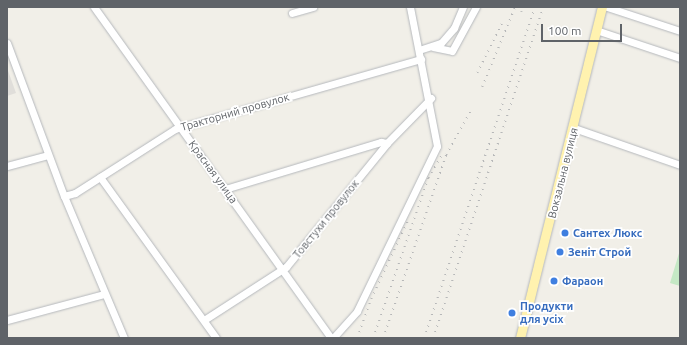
<!DOCTYPE html>
<html>
<head>
<meta charset="utf-8">
<style>
  body { margin:0 }
  #map { position:relative; width:687px; height:345px; overflow:hidden; background:#f1efe8; font-family:Ubuntu,sans-serif }
  div>[style] { position:absolute }
  [style*='--x'] { left:calc(var(--x)*1px); top:calc(var(--y)*1px); width:calc(var(--w)*1px); rotate:calc(var(--a)*1deg) }
  .industrial>* { inset:0; background:#e0deda }
  .green>* { inset:0; background:#c5e8c5 }
  .roads { filter:drop-shadow(0 0 1px #b5b8bc) drop-shadow(0 0 1px #b5b8bc) }
  .minor>* { height:7px; margin:-3.5px; padding:0 3.5px; transform-origin:3.5px; border-radius:3.5px; background:#fff }
  .major>* { height:9px; margin:-4.5px; padding:0 4.5px; transform-origin:4.5px; border-radius:4.5px; background:#fff2af }
  .rail>* { height:1.5px; margin-top:-0.75px; transform-origin:0; background:repeating-linear-gradient(90deg,#b6b7b8 0 1px,transparent 0 6px) }
  .dots>* { width:11px; height:11px; translate:-50% -50%; box-sizing:border-box; border:2px solid #fff; border-radius:50% }
  span { translate:-50% -50%; white-space:nowrap; text-align:center; line-height:1.15; -webkit-text-stroke:3.5px #fff; paint-order:stroke }
  .street-label { font-size:11px; color:#5f6368 }
  .shop-label { font-size:11px; color:#366cbe; font-weight:700 }
  .left { translate:0 -50%; text-align:left }
  .frame { position:absolute; inset:0; border:8px solid #5f6368; pointer-events:none }
  .scale { position:absolute; left:541px; top:24px; width:81px; height:18px; box-sizing:border-box; border:2px solid #5f6368; border-top:0; padding-left:5px; font-size:12px; line-height:14px; white-space:nowrap; color:#5f6368; -webkit-text-stroke:3px #fff; paint-order:stroke }
</style>
</head>
<body>
<div id="map">
  <div class="industrial">
    <div style="clip-path:polygon(7px 68px,16px 93px,7px 96px)"></div>
  </div>
  <div class="green">
    <div style="clip-path:polygon(680px 250px,680px 286px,670px 283px)"></div>
  </div>
  <div class="roads">
    <div class="minor">
      <div style="--x:94;--y:7;--w:407;--a:54.4"></div>
      <div style="--x:607;--y:7;--w:77;--a:18.2"></div>
      <div style="--x:292;--y:13;--w:22;--a:-16"></div>
      <div style="--x:596;--y:30;--w:89;--a:18.4"></div>
      <div style="--x:7;--y:43;--w:163;--a:69.6"></div>
      <div style="--x:64;--y:196;--w:154;--a:67.1"></div>
      <div style="--x:433;--y:47;--w:19;--a:12"></div>
      <div style="--x:452;--y:51;--w:50;--a:-61.4"></div>
      <div style="--x:419;--y:50;--w:23;--a:-18"></div>
      <div style="--x:441;--y:43;--w:20;--a:-49"></div>
      <div style="--x:454;--y:28;--w:23;--a:-67"></div>
      <div style="--x:574;--y:128;--w:112;--a:19.2"></div>
      <div style="--x:7;--y:166;--w:42;--a:-15"></div>
      <div style="--x:100;--y:177;--w:198;--a:54.2"></div>
      <div style="--x:225;--y:189;--w:163;--a:-16.8"></div>
      <div style="--x:381;--y:142;--w:6;--a:9"></div>
      <div style="--x:64;--y:196;--w:11;--a:-15"></div>
      <div style="--x:75;--y:193;--w:119;--a:-32.6"></div>
      <div style="--x:175;--y:129;--w:256;--a:-15.9"></div>
      <div style="--x:7;--y:320;--w:100;--a:-15"></div>
      <div style="--x:204;--y:320;--w:98;--a:-32.9"></div>
      <div style="--x:286;--y:267;--w:160;--a:-50.8"></div>
      <div style="--x:387;--y:143;--w:63;--a:-45.6"></div>
      <div style="--x:333;--y:338;--w:36;--a:-48"></div>
      <div style="--x:357;--y:311;--w:183;--a:-64.1"></div>
      <div style="--x:437;--y:146;--w:142;--a:-101"></div>
    </div>
    <div class="major">
      <div style="--x:520;--y:338;--w:341;--a:-76.1"></div>
    </div>
  </div>
  <div class="rail">
    <div style="--x:521;--y:12;--w:5;--a:-79"></div>
    <div style="--x:477;--y:73;--w:56;--a:-63.4"></div>
    <div style="--x:482;--y:87;--w:87;--a:-67.6"></div>
    <div style="--x:357;--y:338;--w:41;--a:-70.3"></div>
    <div style="--x:371;--y:299;--w:89;--a:-64.9"></div>
    <div style="--x:373;--y:338;--w:169;--a:-71"></div>
    <div style="--x:428;--y:178;--w:29;--a:-59"></div>
    <div style="--x:383;--y:338;--w:194;--a:-71"></div>
    <div style="--x:446;--y:155;--w:51;--a:-60.9"></div>
    <div style="--x:424;--y:338;--w:349;--a:-71.5"></div>
    <div style="--x:433;--y:338;--w:349;--a:-71.6"></div>
  </div>
  <div class="dots">
    <div style="left:565px;top:233px;background:#3f7fe0"></div>
    <div style="left:560px;top:252px;background:#3f7fe0"></div>
    <div style="left:554px;top:281px;background:#3f7fe0"></div>
    <div style="left:512px;top:313px;background:#3f7fe0"></div>
  </div>
  <div class="street-label">
    <span style="left:235px;top:112px;rotate:-16deg">Тракторний провулок</span>
    <span style="left:213px;top:172px;rotate:54deg">Красная улица</span>
    <span style="left:563px;top:173px;rotate:-76deg">Вокзальна вулиця</span>
    <span style="left:326px;top:219px;rotate:-51deg">Товстухи провулок</span>
  </div>
  <div class="shop-label">
    <span class="left" style="left:573px;top:233px">Сантех Люкс</span>
    <span class="left" style="left:568px;top:252px">Зеніт Строй</span>
    <span class="left" style="left:562px;top:281px">Фараон</span>
    <span class="left" style="left:520px;top:313px">Продукти<br>для усіх</span>
  </div>
  <div class="frame"></div>
  <div class="scale">100 m</div>
</div>
</body>
</html>
